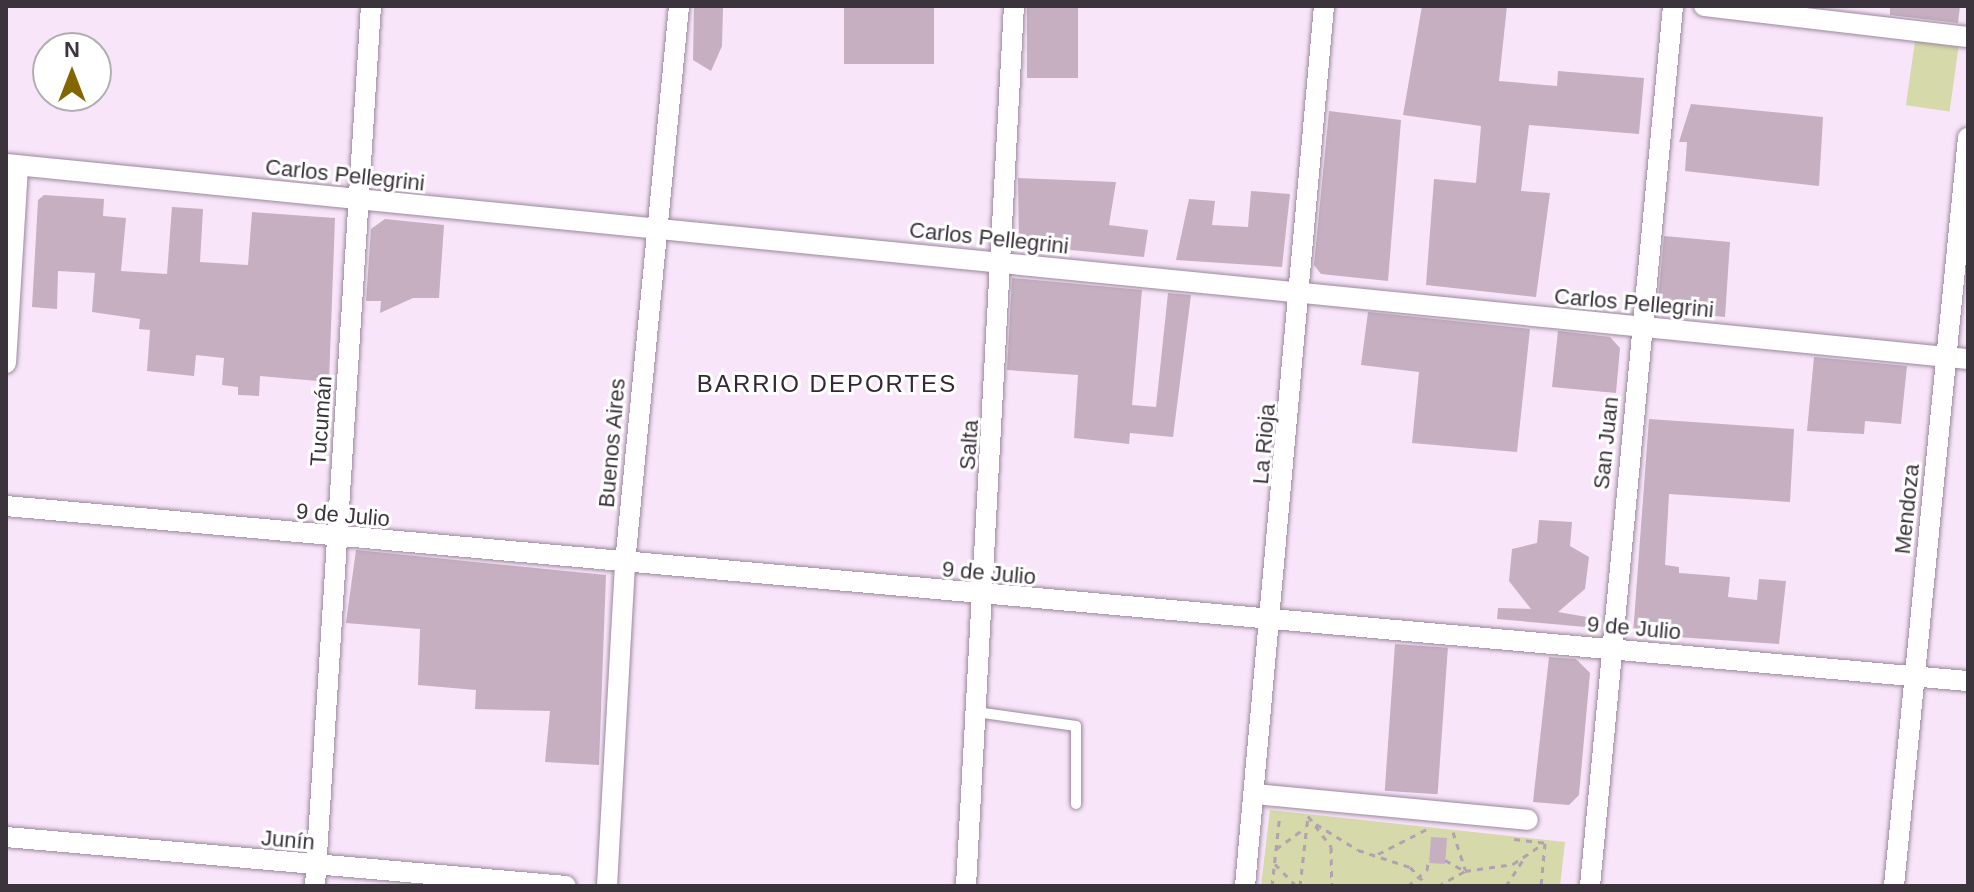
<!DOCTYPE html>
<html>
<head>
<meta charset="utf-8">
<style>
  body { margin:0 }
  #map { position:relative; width:1974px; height:892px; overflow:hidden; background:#f9e5fa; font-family:Helvetica,sans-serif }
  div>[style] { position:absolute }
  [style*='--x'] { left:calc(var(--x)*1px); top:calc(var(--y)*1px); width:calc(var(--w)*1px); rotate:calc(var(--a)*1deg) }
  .green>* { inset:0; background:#d6d9a9; transform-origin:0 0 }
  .building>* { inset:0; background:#c5afc0; transform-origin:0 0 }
  .path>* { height:3px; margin-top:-1.5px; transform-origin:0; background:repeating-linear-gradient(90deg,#b1a1b1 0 6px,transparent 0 12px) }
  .roads { filter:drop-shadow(0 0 2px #9a889c) drop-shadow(0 0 2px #9a889c) }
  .service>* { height:10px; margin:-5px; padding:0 5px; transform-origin:5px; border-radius:5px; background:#fff }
  .minor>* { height:20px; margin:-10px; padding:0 10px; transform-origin:10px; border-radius:10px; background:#fff }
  span { translate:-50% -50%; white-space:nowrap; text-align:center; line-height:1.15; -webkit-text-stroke:6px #fff; paint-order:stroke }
  .street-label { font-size:22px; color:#3c343c }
  .neighbourhood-label { font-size:24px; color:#342636; letter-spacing:2px }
  .frame { position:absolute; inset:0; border:8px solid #3c343c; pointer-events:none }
  .north { position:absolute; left:32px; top:32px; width:80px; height:80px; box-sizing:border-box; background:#fff; border:2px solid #b1aeb1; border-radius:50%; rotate:0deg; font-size:22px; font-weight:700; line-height:32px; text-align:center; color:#3c343c }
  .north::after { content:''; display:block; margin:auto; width:28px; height:36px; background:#826700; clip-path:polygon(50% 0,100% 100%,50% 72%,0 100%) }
</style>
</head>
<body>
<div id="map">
  <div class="green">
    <div style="left:1915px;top:41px;width:44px;height:65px;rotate:8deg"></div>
    <div style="clip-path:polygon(1270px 810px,1565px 842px,1560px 886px,1261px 886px)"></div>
  </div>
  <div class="building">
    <div style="clip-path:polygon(694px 6px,723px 6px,722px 46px,711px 71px,693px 60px)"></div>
    <div style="left:844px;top:6px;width:90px;height:58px"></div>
    <div style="left:1027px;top:6px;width:51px;height:72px"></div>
    <div style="clip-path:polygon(1422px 6px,1507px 6px,1499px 81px,1557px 86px,1558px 71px,1644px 78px,1639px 134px,1529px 125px,1521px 191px,1550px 193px,1536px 297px,1426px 285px,1434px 179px,1476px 183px,1481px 126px,1403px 115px)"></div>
    <div style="clip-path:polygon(1890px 6px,1960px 6px,1958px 23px,1890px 15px)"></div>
    <div style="clip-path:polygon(1691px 104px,1823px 117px,1819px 186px,1685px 171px,1687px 142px,1679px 142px)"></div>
    <div style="clip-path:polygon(1329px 111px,1401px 120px,1388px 281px,1321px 274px,1314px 265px)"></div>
    <div style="clip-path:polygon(1018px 178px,1116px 182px,1109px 225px,1148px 230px,1144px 257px,1019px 245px)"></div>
    <div style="clip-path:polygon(1251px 191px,1290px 194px,1282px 267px,1176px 260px,1189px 199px,1215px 201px,1212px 225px,1248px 227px)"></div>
    <div style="clip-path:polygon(44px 195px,104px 199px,103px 216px,126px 218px,121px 271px,167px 274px,172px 207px,203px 209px,200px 262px,248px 265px,252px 212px,335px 218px,329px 382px,260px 376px,259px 396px,238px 395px,238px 387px,222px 385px,224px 358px,196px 355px,194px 376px,147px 371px,150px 330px,139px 329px,140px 319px,92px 312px,95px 273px,58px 271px,57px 309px,32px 307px,38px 200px)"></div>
    <div style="clip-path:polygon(385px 219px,444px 225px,439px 298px,413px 298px,380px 313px,381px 301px,366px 301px,371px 229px)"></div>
    <div style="clip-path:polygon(1664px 236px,1730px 242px,1725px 317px,1667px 311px,1658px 301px)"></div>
    <div style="clip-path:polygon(1012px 278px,1142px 290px,1132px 405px,1156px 407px,1168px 293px,1191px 295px,1173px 437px,1130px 433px,1129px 444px,1074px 438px,1078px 375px,1007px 370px)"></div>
    <div style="clip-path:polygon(1368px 312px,1530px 329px,1517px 452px,1412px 443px,1419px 372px,1361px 365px)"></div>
    <div style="clip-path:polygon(1558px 331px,1610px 337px,1620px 348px,1616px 393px,1552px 387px)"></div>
    <div style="clip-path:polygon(1814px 357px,1907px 366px,1901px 424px,1865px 421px,1864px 434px,1807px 431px)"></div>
    <div style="clip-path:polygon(1649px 419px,1794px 429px,1790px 502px,1669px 494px,1665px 565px,1679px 567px,1679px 573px,1730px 577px,1728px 597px,1757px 600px,1759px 579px,1786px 581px,1779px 644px,1633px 634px)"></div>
    <div style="clip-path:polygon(1539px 520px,1572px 522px,1570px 546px,1589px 557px,1585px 589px,1558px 612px,1587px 617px,1586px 627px,1497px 619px,1498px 608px,1531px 609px,1509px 581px,1512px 549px,1537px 543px)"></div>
    <div style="clip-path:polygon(356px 550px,606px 575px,599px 765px,545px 762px,550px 711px,475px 709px,476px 690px,418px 685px,420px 629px,346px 623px)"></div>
    <div style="left:1395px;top:644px;width:53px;height:147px;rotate:4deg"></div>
    <div style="clip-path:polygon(1549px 657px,1576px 659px,1590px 673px,1579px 795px,1569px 805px,1533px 802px)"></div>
    <div style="left:1431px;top:837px;width:16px;height:26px;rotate:4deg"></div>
  </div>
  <div class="path">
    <div style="--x:1316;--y:824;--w:49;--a:31.8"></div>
    <div style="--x:1358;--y:850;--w:55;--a:18.1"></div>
    <div style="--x:1410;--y:867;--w:26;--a:47"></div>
    <div style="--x:1453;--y:832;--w:40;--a:72"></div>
    <div style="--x:1514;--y:839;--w:31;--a:7"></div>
    <div style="--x:1545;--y:843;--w:43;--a:95.3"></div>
    <div style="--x:1276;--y:849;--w:36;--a:-36"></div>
    <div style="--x:1378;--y:854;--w:55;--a:-27"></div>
    <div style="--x:1445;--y:860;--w:23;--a:29"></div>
    <div style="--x:1275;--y:864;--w:30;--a:46"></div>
    <div style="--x:1272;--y:886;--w:72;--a:-83.7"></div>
    <div style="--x:1300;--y:886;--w:70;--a:-83.5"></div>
    <div style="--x:1308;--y:816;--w:39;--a:53"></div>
    <div style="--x:1331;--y:847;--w:39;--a:89"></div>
    <div style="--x:1408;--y:886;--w:25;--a:-40"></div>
    <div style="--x:1427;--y:870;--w:12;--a:-81"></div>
    <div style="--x:1438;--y:886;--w:31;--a:-29"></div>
    <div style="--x:1465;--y:871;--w:49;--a:-8.3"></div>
    <div style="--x:1513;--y:864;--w:36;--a:-34"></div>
    <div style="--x:1506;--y:886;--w:30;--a:-57"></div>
  </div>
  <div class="roads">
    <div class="service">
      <div style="--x:976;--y:712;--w:101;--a:8"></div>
      <div style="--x:1076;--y:726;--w:78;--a:90"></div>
    </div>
    <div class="minor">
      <div style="--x:1704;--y:6;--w:266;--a:6.7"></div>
      <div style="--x:6;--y:164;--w:1972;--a:5.68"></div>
      <div style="--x:6;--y:363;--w:198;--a:-86.5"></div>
      <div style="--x:6;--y:506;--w:1970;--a:5.1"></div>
      <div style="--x:1254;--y:794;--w:275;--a:5.4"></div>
      <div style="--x:6;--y:837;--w:562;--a:5"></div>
      <div style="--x:315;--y:886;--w:882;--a:-86.36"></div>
      <div style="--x:607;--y:886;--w:324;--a:-86.8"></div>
      <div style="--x:625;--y:563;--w:560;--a:-84.46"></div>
      <div style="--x:966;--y:886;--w:881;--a:-86.88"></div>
      <div style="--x:1245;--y:886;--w:884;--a:-84.87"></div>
      <div style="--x:1590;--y:886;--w:884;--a:-84.61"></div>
      <div style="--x:1894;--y:886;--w:752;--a:-84.35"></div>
    </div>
  </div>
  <div class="street-label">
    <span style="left:345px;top:175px;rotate:6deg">Carlos Pellegrini</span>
    <span style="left:989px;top:238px;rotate:6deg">Carlos Pellegrini</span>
    <span style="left:1634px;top:303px;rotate:5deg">Carlos Pellegrini</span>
    <span style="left:321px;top:421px;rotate:-86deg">Tucumán</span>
    <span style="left:612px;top:443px;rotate:-85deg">Buenos Aires</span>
    <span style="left:1606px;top:443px;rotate:-84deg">San Juan</span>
    <span style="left:1264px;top:444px;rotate:-85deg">La Rioja</span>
    <span style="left:969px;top:445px;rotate:-86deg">Salta</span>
    <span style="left:1907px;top:509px;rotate:-84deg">Mendoza</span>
    <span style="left:343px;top:515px;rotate:5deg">9 de Julio</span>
    <span style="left:989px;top:573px;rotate:5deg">9 de Julio</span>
    <span style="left:1634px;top:628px;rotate:5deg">9 de Julio</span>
    <span style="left:288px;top:840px;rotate:5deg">Junín</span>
  </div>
  <div class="neighbourhood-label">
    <span style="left:827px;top:384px">BARRIO DEPORTES</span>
  </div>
  <div class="frame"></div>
  <div class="north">N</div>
</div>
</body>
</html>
